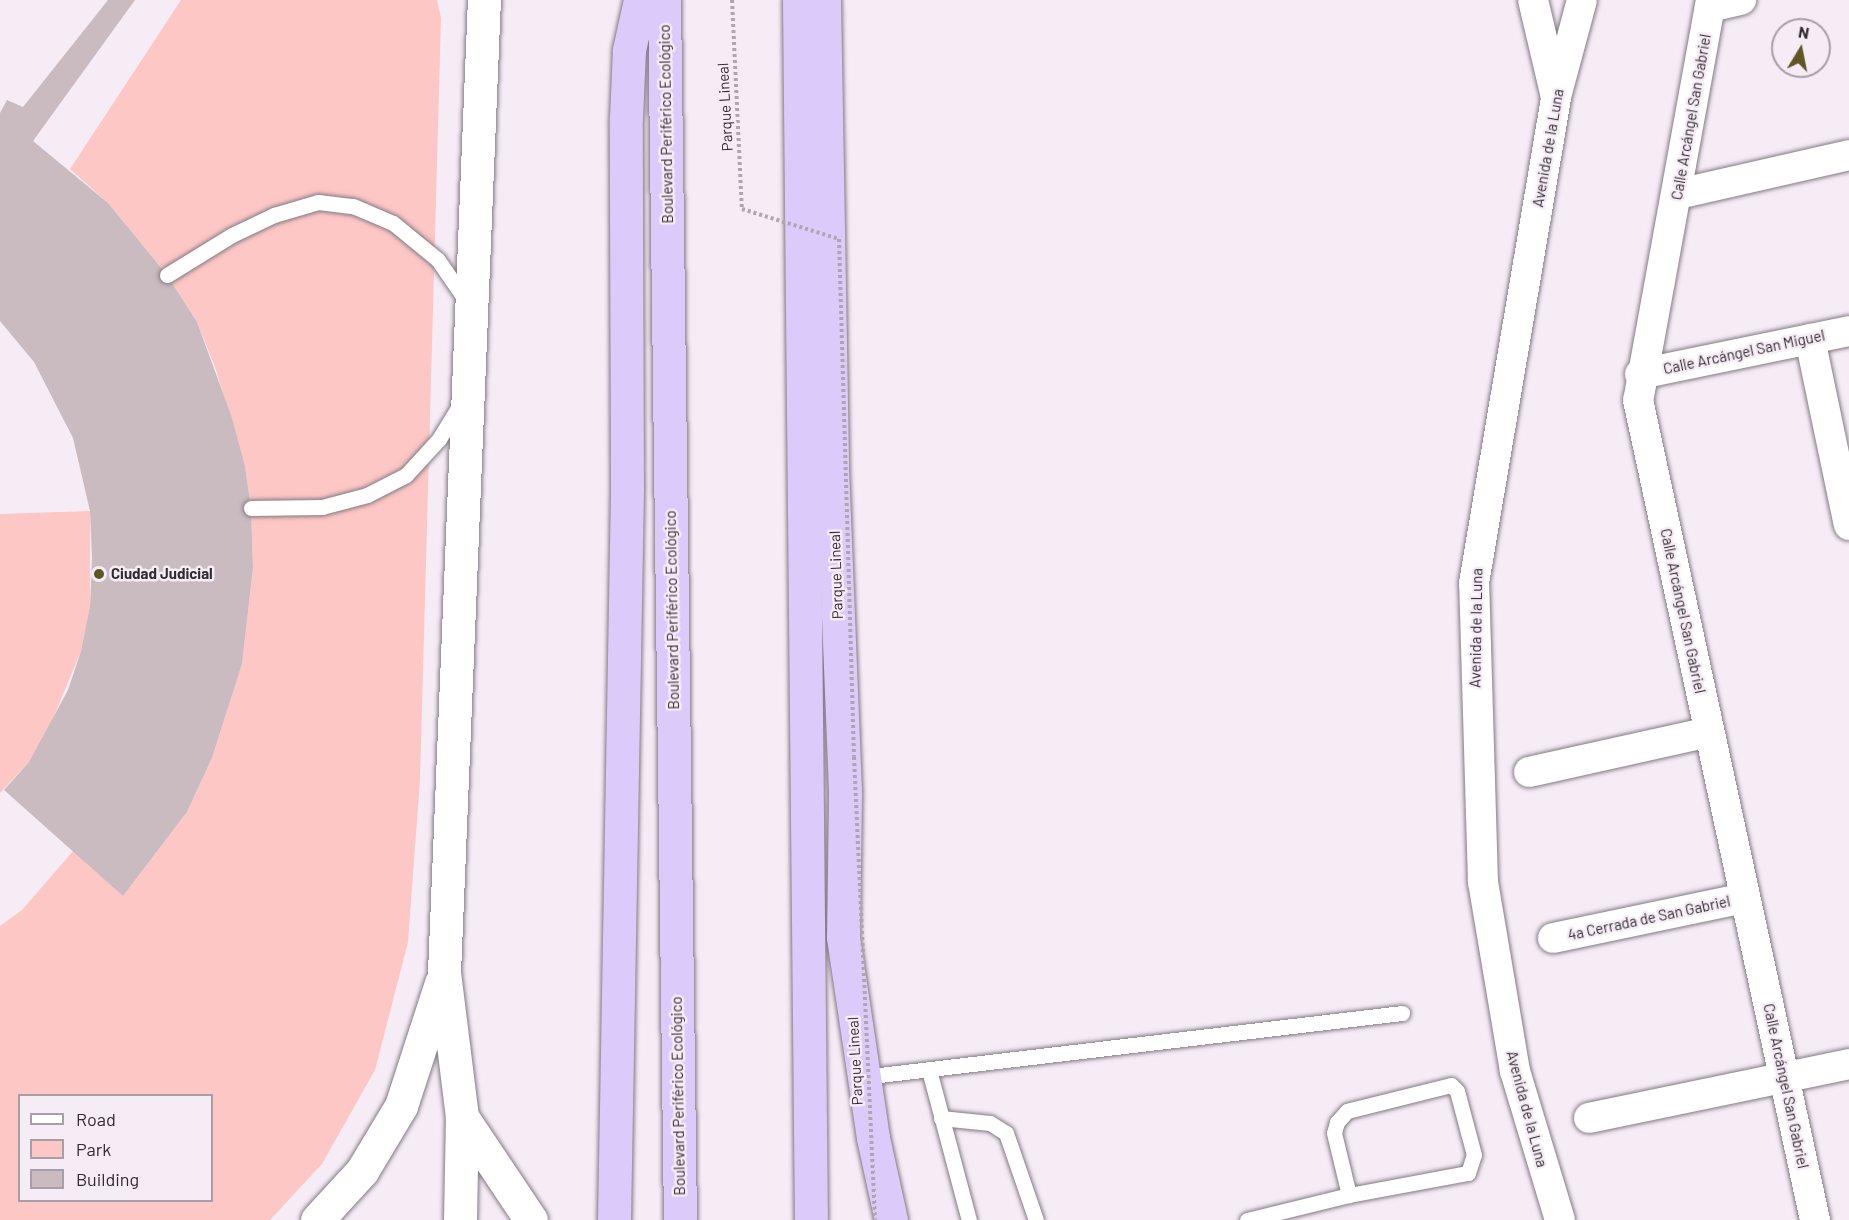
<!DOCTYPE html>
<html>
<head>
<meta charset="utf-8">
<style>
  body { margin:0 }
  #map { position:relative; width:1849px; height:1220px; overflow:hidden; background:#f6ecf6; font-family:Barlow,sans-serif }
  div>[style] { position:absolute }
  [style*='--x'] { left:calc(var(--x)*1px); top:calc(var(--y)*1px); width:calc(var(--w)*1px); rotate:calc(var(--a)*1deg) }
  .green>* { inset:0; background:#fdc7c5 }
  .building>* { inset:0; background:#c9bbc0 }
  .roads { filter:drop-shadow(0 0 2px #837a83) drop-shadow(0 0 2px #837a83) }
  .service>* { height:15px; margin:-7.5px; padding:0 7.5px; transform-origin:7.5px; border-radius:7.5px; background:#fff }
  .minor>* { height:30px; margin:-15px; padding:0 15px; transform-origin:15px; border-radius:15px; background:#fff }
  .tertiary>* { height:33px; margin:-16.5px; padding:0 16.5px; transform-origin:16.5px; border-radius:16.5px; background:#fff }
  .trunk>* { height:33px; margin:-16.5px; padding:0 16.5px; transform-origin:16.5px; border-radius:16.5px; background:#dacbfa }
  .path-bridge>* { height:4px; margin-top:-2px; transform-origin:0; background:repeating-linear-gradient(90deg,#aea6ae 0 3px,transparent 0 6px) }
  .dots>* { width:16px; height:16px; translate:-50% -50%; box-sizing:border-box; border:3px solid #f6ecf6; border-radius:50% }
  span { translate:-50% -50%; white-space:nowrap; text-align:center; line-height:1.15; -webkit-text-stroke:5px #f6ecf6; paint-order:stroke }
  .street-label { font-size:15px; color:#302c30 }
  .poi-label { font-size:15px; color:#302c30; font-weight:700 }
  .left { translate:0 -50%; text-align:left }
  .legend { position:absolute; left:18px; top:1094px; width:195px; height:108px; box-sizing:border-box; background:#f6ecf6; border:2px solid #a79fa7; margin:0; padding:8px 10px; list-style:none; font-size:18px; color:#302c30 }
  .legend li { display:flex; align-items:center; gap:12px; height:30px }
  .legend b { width:30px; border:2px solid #a79fa7 }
  .north { position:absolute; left:1771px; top:18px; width:60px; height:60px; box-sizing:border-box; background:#f6ecf6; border:2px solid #a79fa7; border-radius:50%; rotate:10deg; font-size:16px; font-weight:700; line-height:24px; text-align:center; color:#302c30 }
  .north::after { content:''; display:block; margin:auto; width:21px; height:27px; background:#5e5724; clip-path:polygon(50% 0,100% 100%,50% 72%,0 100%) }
</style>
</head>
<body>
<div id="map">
  <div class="green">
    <div style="clip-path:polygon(evenodd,181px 0,437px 0,441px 18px,420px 780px,408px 942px,375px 1070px,322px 1164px,270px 1220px,0 1220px,0 926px,22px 910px,74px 850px,123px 896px,187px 812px,212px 758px,242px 664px,253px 568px,251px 508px,245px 466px,215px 367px,197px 322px,167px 275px,108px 203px,70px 169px,181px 0,20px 1096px,212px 1096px,212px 1200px,20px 1200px,20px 1096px)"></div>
    <div style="clip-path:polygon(90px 511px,90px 606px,81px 651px,49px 728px,29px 762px,0 793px,0 514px)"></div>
  </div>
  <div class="building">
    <div style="clip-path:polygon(108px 0,135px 0,33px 141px,108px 203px,167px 275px,197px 322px,231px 415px,245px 466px,251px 508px,253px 568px,242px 664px,212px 758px,187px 812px,123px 896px,4px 790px,29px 762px,68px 690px,81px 651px,90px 606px,92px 558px,90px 511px,73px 438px,34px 362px,0 321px,0 113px,7px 100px,23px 107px)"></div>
  </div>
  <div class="roads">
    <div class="service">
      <div style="--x:167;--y:275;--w:76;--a:-31.6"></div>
      <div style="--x:232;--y:235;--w:47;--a:-25.5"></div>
      <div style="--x:274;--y:215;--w:46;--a:-16.5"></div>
      <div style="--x:318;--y:202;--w:35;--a:7"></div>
      <div style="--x:353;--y:206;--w:43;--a:23"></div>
      <div style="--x:393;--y:223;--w:58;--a:39.4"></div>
      <div style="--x:438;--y:260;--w:51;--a:55.4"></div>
      <div style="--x:251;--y:508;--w:71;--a:-0.8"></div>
      <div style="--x:322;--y:507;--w:47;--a:-14.9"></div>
      <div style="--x:367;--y:495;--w:44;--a:-27.1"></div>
      <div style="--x:406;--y:475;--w:49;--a:-47.5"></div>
      <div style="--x:439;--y:439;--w:42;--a:-58.6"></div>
      <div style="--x:929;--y:1070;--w:155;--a:75.1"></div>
      <div style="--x:863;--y:1077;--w:543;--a:-6.77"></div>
      <div style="--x:941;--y:1118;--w:49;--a:5.8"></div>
      <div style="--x:990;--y:1123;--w:19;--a:32"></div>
      <div style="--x:1006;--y:1133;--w:92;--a:71"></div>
      <div style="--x:1247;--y:1220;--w:105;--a:-13.8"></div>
      <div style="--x:1349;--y:1195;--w:121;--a:-10.5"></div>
      <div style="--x:1468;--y:1173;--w:19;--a:-72"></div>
      <div style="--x:1474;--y:1155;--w:66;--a:-104.9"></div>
      <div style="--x:1457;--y:1091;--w:8;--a:-135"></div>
      <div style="--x:1451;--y:1085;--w:107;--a:166"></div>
      <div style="--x:1347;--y:1111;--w:15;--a:132"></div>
      <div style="--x:1337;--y:1122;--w:11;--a:105"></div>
      <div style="--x:1334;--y:1133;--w:64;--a:76.4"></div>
    </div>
    <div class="minor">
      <div style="--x:1533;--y:0;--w:96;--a:76.7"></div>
      <div style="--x:1711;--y:0;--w:407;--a:100.3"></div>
      <div style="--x:1638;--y:400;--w:839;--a:77.82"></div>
      <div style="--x:1710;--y:7;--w:32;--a:-13"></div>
      <div style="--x:1678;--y:194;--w:175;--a:-12.8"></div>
      <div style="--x:1810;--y:339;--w:190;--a:78.2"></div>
      <div style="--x:1640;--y:374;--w:213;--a:-11.6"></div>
      <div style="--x:1529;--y:772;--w:184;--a:-12.5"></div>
      <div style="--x:1553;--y:938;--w:196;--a:-11.8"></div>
      <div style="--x:1589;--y:1118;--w:266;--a:-11.7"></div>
      <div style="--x:1560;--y:1220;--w:156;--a:-106.8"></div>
      <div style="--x:1515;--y:1071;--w:192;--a:-99.6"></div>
      <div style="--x:1483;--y:882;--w:299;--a:-91.7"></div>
      <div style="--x:1474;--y:583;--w:493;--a:-80.4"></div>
      <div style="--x:1556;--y:97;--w:100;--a:-75"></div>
    </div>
    <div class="tertiary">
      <div style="--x:462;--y:1117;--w:124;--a:56.2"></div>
      <div style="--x:317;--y:1220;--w:67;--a:-47.4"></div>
      <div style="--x:362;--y:1171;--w:76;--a:-59"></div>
      <div style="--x:401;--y:1106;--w:129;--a:-72"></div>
      <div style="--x:460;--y:1220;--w:103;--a:-88.9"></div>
      <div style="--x:462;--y:1117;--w:145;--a:-97.1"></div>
      <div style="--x:444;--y:973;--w:974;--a:-87.65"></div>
    </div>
    <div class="trunk">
      <div style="--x:664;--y:0;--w:1220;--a:89.25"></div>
      <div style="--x:799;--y:0;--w:1220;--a:89.44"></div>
      <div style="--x:824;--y:0;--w:467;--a:89"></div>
      <div style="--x:832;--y:467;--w:329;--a:87.7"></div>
      <div style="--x:845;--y:796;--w:141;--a:90.8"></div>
      <div style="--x:843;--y:937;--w:203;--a:81.5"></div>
      <div style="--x:873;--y:1138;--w:84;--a:77.6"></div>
      <div style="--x:614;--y:1220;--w:732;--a:-88.98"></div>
      <div style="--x:627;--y:488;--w:370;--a:-90.2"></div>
      <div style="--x:626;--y:118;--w:68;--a:-87.5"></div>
      <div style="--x:629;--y:50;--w:51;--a:-77.6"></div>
    </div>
  </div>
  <div class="path-bridge">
    <div style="--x:732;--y:0;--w:209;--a:87.3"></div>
    <div style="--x:742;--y:209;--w:102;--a:17.2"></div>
    <div style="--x:839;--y:239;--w:518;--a:88.34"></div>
    <div style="--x:854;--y:757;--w:463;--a:87.4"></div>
  </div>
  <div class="dots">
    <div style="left:99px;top:574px;background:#5e5724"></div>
  </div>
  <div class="street-label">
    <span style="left:725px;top:107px;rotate:-93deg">Parque Lineal</span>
    <span style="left:1691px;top:117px;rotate:-80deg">Calle Arcángel San Gabriel</span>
    <span style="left:666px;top:124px;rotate:-91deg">Boulevard Periférico Ecológico</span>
    <span style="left:1548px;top:148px;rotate:-80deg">Avenida de la Luna</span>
    <span style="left:1744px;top:352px;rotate:-12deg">Calle Arcángel San Miguel</span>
    <span style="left:836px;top:575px;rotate:-92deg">Parque Lineal</span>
    <span style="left:672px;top:610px;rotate:-91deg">Boulevard Periférico Ecológico</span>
    <span style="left:1683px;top:611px;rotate:78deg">Calle Arcángel San Gabriel</span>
    <span style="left:1476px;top:628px;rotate:-89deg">Avenida de la Luna</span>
    <span style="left:1649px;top:918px;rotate:-12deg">4a Cerrada de San Gabriel</span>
    <span style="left:855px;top:1061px;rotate:-93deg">Parque Lineal</span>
    <span style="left:1786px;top:1086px;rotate:78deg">Calle Arcángel San Gabriel</span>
    <span style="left:678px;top:1096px;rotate:-91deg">Boulevard Periférico Ecológico</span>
    <span style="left:1527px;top:1109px;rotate:75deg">Avenida de la Luna</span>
  </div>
  <div class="poi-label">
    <span class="left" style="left:111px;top:574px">Ciudad Judicial</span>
  </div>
  <ul class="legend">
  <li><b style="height:8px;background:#fff"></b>Road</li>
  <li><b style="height:16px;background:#fdc7c5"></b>Park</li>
  <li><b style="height:16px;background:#c9bbc0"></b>Building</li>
  </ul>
  <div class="north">N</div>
</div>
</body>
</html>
